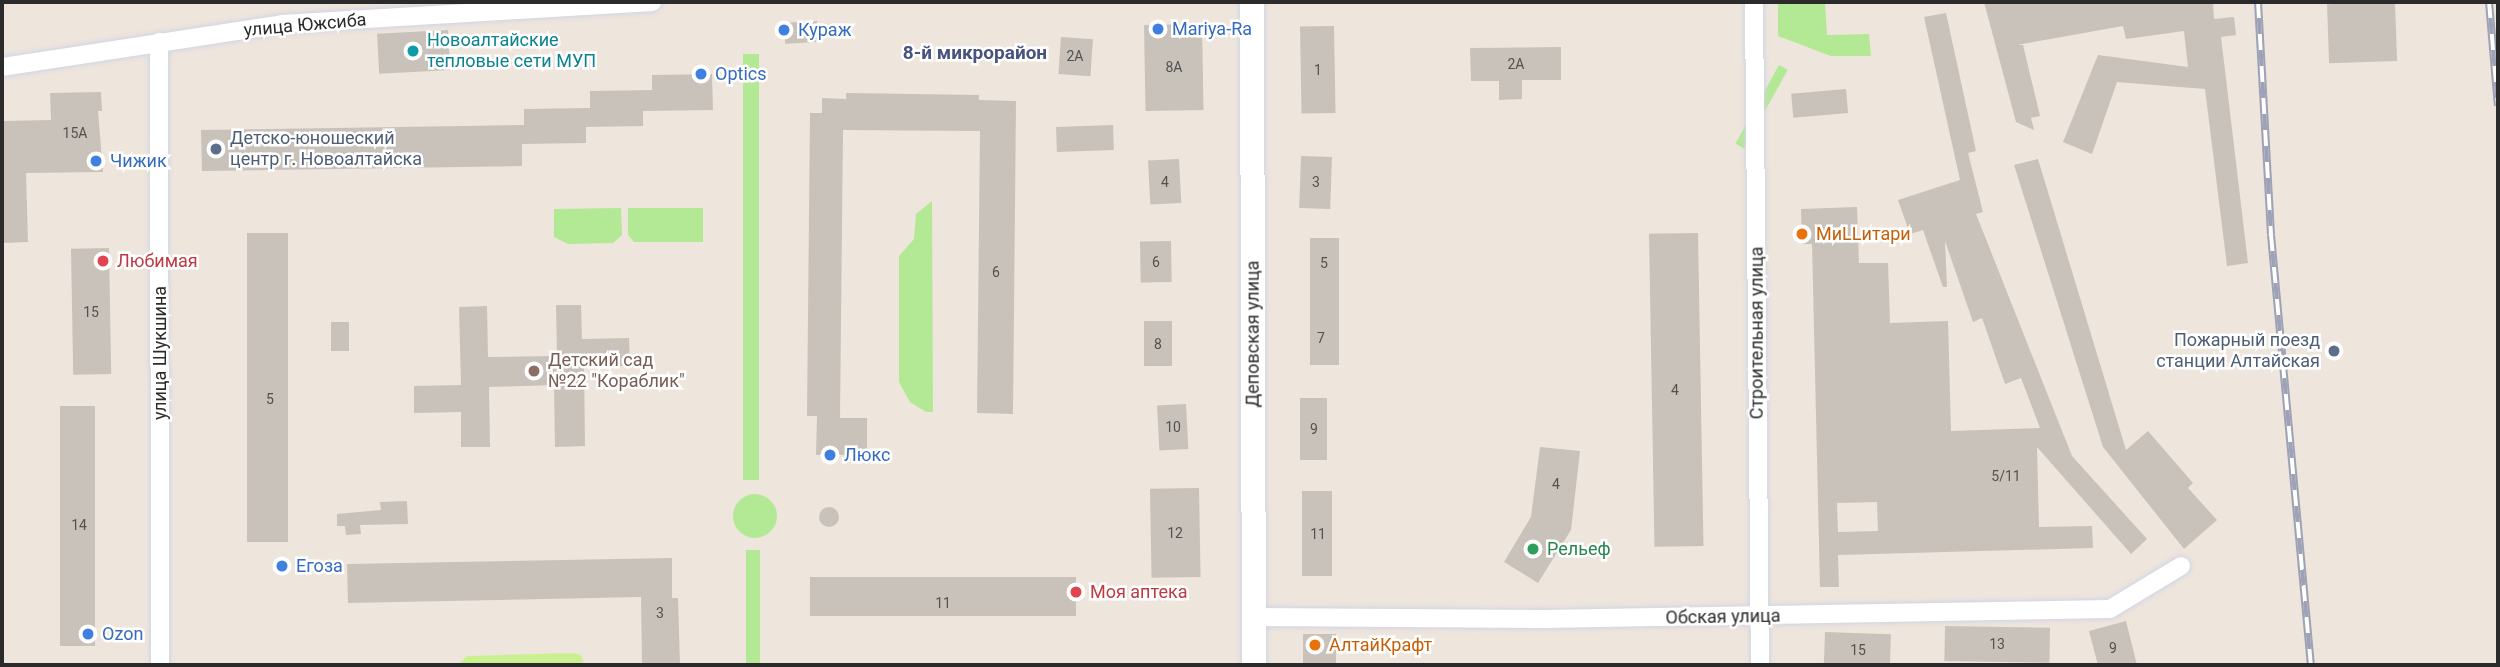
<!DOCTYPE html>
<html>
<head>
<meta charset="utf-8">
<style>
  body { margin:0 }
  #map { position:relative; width:2500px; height:667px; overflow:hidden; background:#eee5dc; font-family:Roboto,sans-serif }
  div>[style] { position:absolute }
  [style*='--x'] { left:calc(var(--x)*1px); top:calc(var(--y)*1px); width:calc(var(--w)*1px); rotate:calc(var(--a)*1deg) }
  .green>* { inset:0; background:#b3e895; transform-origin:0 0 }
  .round { border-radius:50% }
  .pitch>* { inset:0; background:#caf090 }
  .building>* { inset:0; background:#c9c2bb; transform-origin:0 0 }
  .roads { filter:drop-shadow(0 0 2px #d1d5e4) drop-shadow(0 0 2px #d1d5e4) }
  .street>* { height:18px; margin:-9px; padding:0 9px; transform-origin:9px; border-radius:9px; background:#fff }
  .secondary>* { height:24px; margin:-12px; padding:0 12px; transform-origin:12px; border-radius:12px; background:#fff }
  .rail>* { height:8px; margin-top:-4px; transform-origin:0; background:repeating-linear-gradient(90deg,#fff 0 16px,#9ea2b6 0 32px); box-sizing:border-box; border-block:2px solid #9ea2b6 }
  .dots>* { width:19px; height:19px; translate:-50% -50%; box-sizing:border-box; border:4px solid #fff; border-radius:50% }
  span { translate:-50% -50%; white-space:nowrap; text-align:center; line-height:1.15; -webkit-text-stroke:5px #fff; paint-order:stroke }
  .number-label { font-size:14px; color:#52514f }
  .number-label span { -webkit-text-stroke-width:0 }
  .street-label { font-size:18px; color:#2b2b2b }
  .shop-label { font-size:18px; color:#366cbe }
  .left { translate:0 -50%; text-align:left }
  .culture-label { font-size:18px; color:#0d838f }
  .service-label { font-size:18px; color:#4e5e75 }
  .right { translate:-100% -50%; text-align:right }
  .food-label { font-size:18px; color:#c56008 }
  .health-label { font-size:18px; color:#be3a42 }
  .education-label { font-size:18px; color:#785e54 }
  .leisure-label { font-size:18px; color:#27864d }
  .neighbourhood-label { font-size:19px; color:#48537f; font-weight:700 }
  .frame { position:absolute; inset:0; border:4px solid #2b2b2b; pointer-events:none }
</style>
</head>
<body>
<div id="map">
  <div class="green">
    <div style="clip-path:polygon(1778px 2px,1825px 2px,1827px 35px,1869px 34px,1871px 56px,1831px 56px,1778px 36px)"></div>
    <div style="left:743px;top:54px;width:16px;height:426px"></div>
    <div style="left:1779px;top:65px;width:10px;height:90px;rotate:29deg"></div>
    <div style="clip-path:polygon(932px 201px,933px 412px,926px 412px,910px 402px,899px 382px,899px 256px,914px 239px,916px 214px)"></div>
    <div style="clip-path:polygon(621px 208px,622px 235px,613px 243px,568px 244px,554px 237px,554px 209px)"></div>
    <div style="clip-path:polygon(628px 208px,703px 208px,703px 242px,634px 242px,628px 235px)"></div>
    <div class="round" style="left:733px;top:494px;width:44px;height:44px"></div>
    <div style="left:746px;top:550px;width:14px;height:115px"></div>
  </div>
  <div class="pitch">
    <div style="clip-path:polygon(573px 653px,581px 655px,584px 665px,458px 665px,467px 656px)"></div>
  </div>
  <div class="building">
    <div style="clip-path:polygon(1984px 2px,2213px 2px,2214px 19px,2234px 17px,2236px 35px,2221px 37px,2248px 263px,2227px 266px,2205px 89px,2117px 82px,2092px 154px,2063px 142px,2098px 55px,2188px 67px,2184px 31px,2126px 39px,2123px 26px,2017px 45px,2023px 45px,2040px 116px,2031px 118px,2034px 130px,2016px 122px)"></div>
    <div style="left:2395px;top:2px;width:59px;height:68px;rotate:88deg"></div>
    <div style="clip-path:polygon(evenodd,1946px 13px,1976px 151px,1968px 153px,1983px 212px,1976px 214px,2072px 456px,2147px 539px,2131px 554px,2037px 447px,2039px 527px,2092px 526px,2093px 548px,1838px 555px,1839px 587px,1820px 587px,1812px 244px,1802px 244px,1801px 209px,1857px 207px,1859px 263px,1888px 263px,1890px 323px,1948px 321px,1951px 431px,2040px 428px,2021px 378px,2005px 384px,1982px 318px,1973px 322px,1945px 241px,1947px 287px,1943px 287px,1923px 230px,1910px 234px,1898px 200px,1960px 180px,1924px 17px,1946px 13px,1877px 502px,1878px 531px,1838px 532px,1837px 503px,1877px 502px)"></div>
    <div style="left:817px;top:21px;width:21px;height:33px;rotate:87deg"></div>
    <div style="left:1202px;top:24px;width:86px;height:58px;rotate:89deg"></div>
    <div style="left:1334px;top:26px;width:87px;height:34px;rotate:89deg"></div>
    <div style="left:448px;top:30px;width:40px;height:71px;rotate:87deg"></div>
    <div style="left:1061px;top:37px;width:32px;height:37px;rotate:4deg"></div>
    <div style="clip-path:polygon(1561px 47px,1561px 80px,1522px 80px,1522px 99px,1499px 100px,1499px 81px,1471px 81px,1470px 48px)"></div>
    <div style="clip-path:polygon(712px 74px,713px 110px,643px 111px,643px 126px,586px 127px,586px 143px,522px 144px,522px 166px,202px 171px,201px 130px,524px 125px,524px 109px,590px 108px,590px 91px,652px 90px,652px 75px)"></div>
    <div style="left:1846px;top:89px;width:24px;height:55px;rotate:85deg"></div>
    <div style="clip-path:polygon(101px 92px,102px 111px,98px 111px,103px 172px,26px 173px,28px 242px,2px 243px,2px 121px,51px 120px,50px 93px)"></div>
    <div style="clip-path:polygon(846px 93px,979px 95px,979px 100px,1016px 101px,1013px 414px,977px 413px,980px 131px,843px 130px,840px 418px,867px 418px,867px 455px,816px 455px,817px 416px,807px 416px,810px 113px,822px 113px,822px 98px,846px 99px)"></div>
    <div style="left:1113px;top:125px;width:25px;height:57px;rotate:88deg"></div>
    <div style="left:1301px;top:156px;width:31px;height:52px;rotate:2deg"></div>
    <div style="left:1179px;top:159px;width:44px;height:31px;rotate:87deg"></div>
    <div style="clip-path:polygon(2038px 159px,2126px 450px,2148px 431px,2193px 483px,2188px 488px,2217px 520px,2184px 549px,2103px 447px,2014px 165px)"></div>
    <div style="left:247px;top:233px;width:41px;height:309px"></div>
    <div style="left:1698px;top:233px;width:313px;height:49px;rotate:89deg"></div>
    <div style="left:1310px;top:238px;width:29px;height:127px"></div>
    <div style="left:1171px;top:241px;width:41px;height:31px;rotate:89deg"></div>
    <div style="left:109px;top:248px;width:126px;height:38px;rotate:89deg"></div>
    <div style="clip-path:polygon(556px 305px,581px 305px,582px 339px,629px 338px,630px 366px,584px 367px,585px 446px,555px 447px,554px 385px,489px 387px,490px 447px,461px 447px,461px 412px,414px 413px,414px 386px,461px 385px,459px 307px,487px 306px,488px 357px,557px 356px)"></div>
    <div style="left:1144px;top:321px;width:28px;height:45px"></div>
    <div style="left:331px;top:322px;width:18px;height:29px"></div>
    <div style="left:1300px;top:398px;width:27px;height:62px"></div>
    <div style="left:1186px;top:404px;width:45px;height:29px;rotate:87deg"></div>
    <div style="left:60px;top:406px;width:35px;height:240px"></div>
    <div style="clip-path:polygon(1540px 447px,1580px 451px,1571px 530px,1538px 583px,1504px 562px,1531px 517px)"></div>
    <div style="left:1199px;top:488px;width:89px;height:49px;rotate:89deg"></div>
    <div style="left:1302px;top:491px;width:30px;height:85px"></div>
    <div style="clip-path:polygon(407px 501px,408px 524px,360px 525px,361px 534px,346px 535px,345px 526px,337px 526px,337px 514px,381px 510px,380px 502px)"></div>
    <div class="round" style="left:819px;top:507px;width:20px;height:20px"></div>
    <div style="clip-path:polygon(672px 558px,672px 598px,678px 598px,680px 665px,642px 665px,641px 597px,348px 603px,347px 564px)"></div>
    <div style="left:1076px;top:577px;width:39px;height:266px;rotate:90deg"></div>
    <div style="clip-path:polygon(2126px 621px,2137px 665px,2098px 665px,2089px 631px)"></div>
    <div style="left:1945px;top:626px;width:105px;height:35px;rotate:1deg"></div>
    <div style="left:1825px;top:632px;width:66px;height:33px;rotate:2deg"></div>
    <div style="left:1303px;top:634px;width:33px;height:31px"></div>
  </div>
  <div class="roads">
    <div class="street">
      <div style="--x:1754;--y:2;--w:663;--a:89.48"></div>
      <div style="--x:159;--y:42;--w:623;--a:89.91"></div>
      <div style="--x:2;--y:67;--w:283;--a:-8.7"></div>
      <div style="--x:282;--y:24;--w:371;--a:-3.4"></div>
      <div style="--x:1254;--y:617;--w:289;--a:0.4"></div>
      <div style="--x:1543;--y:619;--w:567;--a:-1.01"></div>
      <div style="--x:2110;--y:609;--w:83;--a:-31.2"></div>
    </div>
    <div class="secondary">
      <div style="--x:1252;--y:2;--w:663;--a:89.83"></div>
    </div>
  </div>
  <div class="rail">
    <div style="--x:2258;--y:2;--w:233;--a:86.8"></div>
    <div style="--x:2271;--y:235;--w:432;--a:84.7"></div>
    <div style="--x:2489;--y:2;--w:104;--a:85.1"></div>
  </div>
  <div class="dots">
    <div style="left:1158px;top:29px;background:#3f7fe0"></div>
    <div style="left:784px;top:30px;background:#3f7fe0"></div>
    <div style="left:413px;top:51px;background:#0f9aa8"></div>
    <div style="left:701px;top:74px;background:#3f7fe0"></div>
    <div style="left:216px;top:149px;background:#5c6f8a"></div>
    <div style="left:96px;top:161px;background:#3f7fe0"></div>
    <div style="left:1802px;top:234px;background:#e8710a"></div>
    <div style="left:103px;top:261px;background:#e0444e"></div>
    <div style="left:2334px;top:351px;background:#5c6f8a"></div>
    <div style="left:534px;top:371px;background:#8d6e63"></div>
    <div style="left:830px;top:455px;background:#3f7fe0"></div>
    <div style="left:1533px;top:549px;background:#2e9e5b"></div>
    <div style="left:282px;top:566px;background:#3f7fe0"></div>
    <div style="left:1076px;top:592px;background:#e0444e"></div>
    <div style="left:88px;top:634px;background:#3f7fe0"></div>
    <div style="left:1315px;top:645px;background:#e8710a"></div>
  </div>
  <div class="number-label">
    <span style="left:1075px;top:56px">2А</span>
    <span style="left:1516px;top:64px">2А</span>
    <span style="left:1174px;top:67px">8А</span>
    <span style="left:1318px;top:70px">1</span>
    <span style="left:75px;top:133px">15А</span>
    <span style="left:1165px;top:182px">4</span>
    <span style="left:1316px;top:182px">3</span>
    <span style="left:1156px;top:262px">6</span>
    <span style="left:1324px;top:263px">5</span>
    <span style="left:996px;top:272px">6</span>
    <span style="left:91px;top:312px">15</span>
    <span style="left:1321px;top:338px">7</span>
    <span style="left:1158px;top:344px">8</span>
    <span style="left:1675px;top:390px">4</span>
    <span style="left:270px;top:399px">5</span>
    <span style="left:1173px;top:427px">10</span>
    <span style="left:1314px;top:429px">9</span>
    <span style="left:2006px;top:476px">5/11</span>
    <span style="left:1556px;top:484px">4</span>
    <span style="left:79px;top:525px">14</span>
    <span style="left:1175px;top:533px">12</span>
    <span style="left:1318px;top:534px">11</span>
    <span style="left:943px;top:603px">11</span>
    <span style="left:660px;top:613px">3</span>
    <span style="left:1997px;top:644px">13</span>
    <span style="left:2113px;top:648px">9</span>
    <span style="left:1858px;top:650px">15</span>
  </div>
  <div class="street-label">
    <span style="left:305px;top:25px;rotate:-5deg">улица Южсиба</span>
    <span style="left:1757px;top:333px;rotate:-90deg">Строительная улица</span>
    <span style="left:1253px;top:334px;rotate:-90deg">Деповская улица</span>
    <span style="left:160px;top:353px;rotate:-90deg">улица Шукшина</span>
    <span style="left:1723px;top:617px;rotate:-1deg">Обская улица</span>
  </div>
  <div class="shop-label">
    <span class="left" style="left:1172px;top:29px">Mariya-Ra</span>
    <span class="left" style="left:798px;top:30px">Кураж</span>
    <span class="left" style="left:715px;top:74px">Optics</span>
    <span class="left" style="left:110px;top:161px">Чижик</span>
    <span class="left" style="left:844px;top:455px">Люкс</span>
    <span class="left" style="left:296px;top:566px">Егоза</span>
    <span class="left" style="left:102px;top:634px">Ozon</span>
  </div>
  <div class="culture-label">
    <span class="left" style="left:427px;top:51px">Новоалтайские<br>тепловые сети МУП</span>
  </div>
  <div class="service-label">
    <span class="left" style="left:230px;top:149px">Детско-юношеский<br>центр г. Новоалтайска</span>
    <span class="right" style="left:2320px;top:351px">Пожарный поезд<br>станции Алтайская</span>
  </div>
  <div class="food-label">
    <span class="left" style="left:1816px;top:234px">МиLLитари</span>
    <span class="left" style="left:1329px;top:645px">АлтайКрафт</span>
  </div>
  <div class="health-label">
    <span class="left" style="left:117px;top:261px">Любимая</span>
    <span class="left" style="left:1090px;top:592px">Моя аптека</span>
  </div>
  <div class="education-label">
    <span class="left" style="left:548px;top:371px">Детский сад<br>№22 "Кораблик"</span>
  </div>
  <div class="leisure-label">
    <span class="left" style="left:1547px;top:549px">Рельеф</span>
  </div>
  <div class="neighbourhood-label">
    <span style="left:975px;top:53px">8-й микрорайон</span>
  </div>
  <div class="frame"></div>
</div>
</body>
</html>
